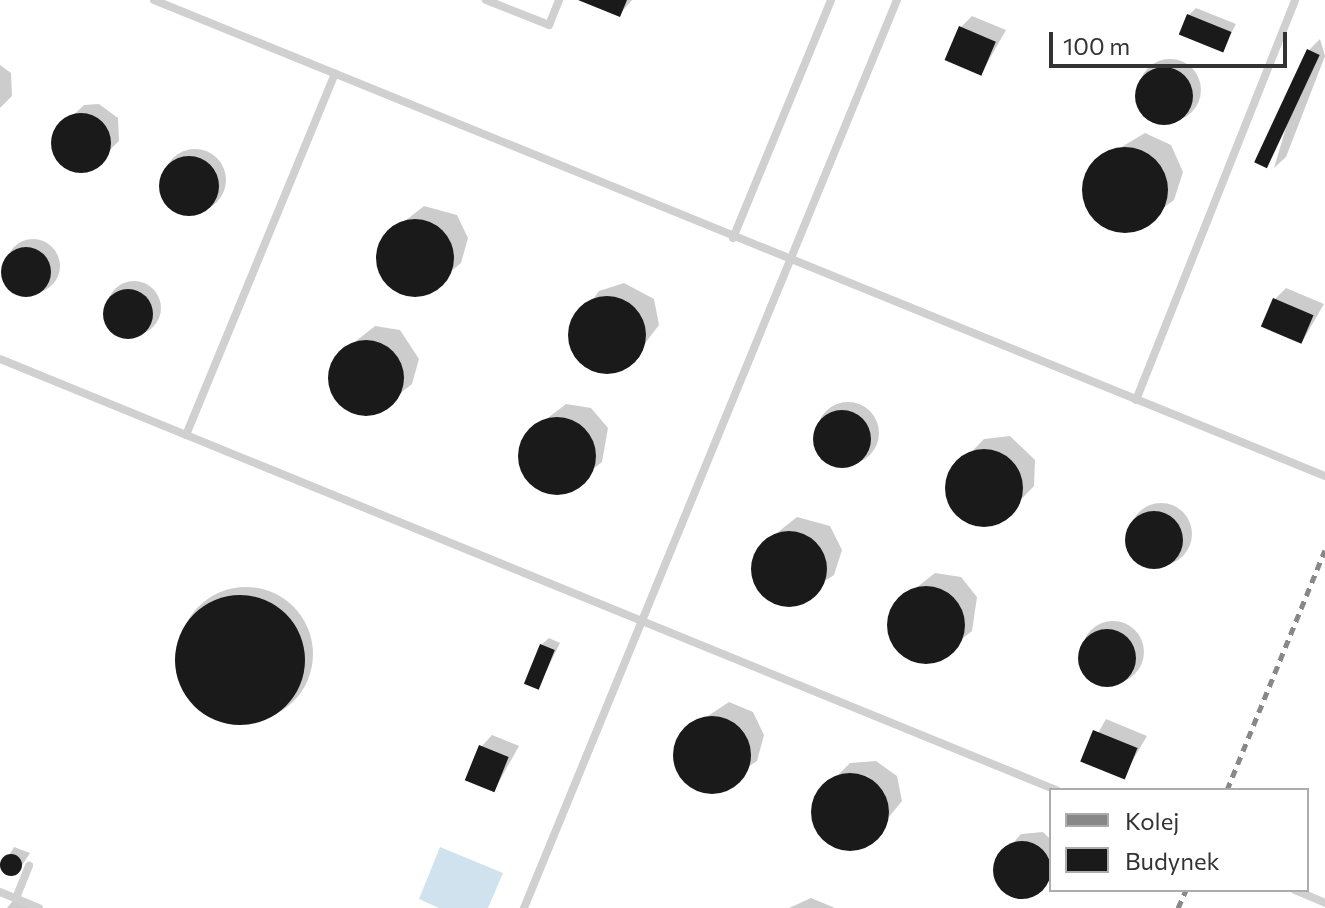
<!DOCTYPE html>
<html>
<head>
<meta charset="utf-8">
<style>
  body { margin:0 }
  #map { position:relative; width:1325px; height:908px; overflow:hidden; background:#fff; font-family:Commissioner,sans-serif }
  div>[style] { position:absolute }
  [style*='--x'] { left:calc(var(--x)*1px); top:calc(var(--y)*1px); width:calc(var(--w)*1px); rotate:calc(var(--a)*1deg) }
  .water>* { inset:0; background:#cfe2ee }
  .shadow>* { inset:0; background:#0003 }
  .round { border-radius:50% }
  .building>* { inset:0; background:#1a1a1a; transform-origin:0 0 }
  .lane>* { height:8px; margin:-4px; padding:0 4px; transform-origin:4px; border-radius:4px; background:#d0d0d0 }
  .rail>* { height:5px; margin-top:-2.5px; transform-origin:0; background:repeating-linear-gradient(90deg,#888 0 8px,transparent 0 14px) }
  span { translate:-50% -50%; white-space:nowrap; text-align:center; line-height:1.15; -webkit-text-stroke:8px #fff; paint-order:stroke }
  .legend { position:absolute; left:1049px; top:788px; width:260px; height:104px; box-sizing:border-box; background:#fff; border:2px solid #adadad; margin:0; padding:10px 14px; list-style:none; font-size:24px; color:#333 }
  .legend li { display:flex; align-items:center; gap:16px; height:40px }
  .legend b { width:40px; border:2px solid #adadad }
  .scale { position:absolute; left:1049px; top:32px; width:238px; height:36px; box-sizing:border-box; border:4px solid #333; border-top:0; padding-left:10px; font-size:24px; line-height:28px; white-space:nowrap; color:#333; -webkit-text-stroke:6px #fff; paint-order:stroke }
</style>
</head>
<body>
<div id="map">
  <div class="water">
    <div style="clip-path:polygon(440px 847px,503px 873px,488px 908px,439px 908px,419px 899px)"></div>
  </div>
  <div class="shadow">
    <div style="clip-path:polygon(594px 0,632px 0,619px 15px)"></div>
    <div style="clip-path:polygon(1196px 8px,1236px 24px,1222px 50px,1189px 15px)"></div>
    <div style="clip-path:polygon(972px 16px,1006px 30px,981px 74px,961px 27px)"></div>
    <div style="clip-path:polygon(1320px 39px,1325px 56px,1286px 157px,1274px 168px,1309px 50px)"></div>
    <div class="round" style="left:1139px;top:59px;width:62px;height:62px"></div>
    <div style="clip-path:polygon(0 65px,11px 73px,12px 96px,0 108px)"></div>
    <div style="clip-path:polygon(99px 104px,118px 118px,119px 141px,90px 169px,75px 170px,57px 156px,55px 133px,84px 105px)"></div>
    <div style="clip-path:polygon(1145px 133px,1171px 145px,1183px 172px,1174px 200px,1133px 230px,1096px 219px,1084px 192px,1093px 164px)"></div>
    <div class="round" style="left:164px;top:149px;width:62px;height:62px"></div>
    <div style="clip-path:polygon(424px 206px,457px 215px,468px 238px,461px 263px,423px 294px,397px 290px,381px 270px,386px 236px)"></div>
    <div class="round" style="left:6px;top:239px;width:54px;height:54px"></div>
    <div class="round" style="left:107px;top:281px;width:54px;height:54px"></div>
    <div style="clip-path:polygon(624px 283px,654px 299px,659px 325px,630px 363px,606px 372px,576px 355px,571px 330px,599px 291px)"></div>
    <div style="clip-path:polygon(1286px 288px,1324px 304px,1302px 342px,1275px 299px)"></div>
    <div style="clip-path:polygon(375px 326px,400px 330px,419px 359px,412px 384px,374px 414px,341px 404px,330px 381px,337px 356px)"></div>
    <div class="round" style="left:817px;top:402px;width:62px;height:62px"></div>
    <div style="clip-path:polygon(566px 404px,591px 408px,608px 428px,602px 462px,564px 492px,539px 488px,520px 459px,527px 434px)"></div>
    <div style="clip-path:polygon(1010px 436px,1035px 460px,1034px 486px,1000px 521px,974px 523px,953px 508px,950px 474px,984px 439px)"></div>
    <div class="round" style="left:1130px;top:503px;width:62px;height:62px"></div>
    <div style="clip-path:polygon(797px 517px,830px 526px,842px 550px,834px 575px,788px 605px,764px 595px,752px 572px,759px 547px)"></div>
    <div style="clip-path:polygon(935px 573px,961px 577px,977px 597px,972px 631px,934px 661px,908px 657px,892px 637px,897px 603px)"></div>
    <div class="round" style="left:179px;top:587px;width:134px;height:134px"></div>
    <div class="round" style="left:1082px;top:621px;width:62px;height:62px"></div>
    <div style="clip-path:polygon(549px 638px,560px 643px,538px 688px,541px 645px)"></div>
    <div style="clip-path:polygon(729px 702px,753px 712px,764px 735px,757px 761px,710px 792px,686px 782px,675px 758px,682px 733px)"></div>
    <div style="clip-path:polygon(1106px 719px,1147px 736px,1123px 777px,1083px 760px)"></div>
    <div style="clip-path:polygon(492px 735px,519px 746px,495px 789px,481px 747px)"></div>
    <div style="clip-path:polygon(876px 761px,897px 776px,902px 801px,866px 845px,840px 847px,815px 824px,816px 798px,834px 779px,870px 776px,838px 775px,850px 763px)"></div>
    <div style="clip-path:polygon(1043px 832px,1051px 840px,1051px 875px,1035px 893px,1012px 895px,996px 879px,995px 864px,1021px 834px)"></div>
    <div style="clip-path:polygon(14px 847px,30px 853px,16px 875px,1px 869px)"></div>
    <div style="clip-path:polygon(16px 897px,34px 908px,7px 908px)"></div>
    <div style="clip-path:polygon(811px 898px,835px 908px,789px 908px)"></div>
  </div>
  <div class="building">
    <div style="clip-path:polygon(578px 0,627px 0,620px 17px)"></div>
    <div style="left:1187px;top:14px;width:48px;height:22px;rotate:22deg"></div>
    <div style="left:959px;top:26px;width:40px;height:37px;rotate:23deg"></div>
    <div style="left:1307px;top:49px;width:14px;height:125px;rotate:25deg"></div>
    <div class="round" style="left:1135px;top:67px;width:58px;height:58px"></div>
    <div class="round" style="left:51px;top:113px;width:60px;height:60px"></div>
    <div class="round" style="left:1082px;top:147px;width:86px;height:86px"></div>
    <div class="round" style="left:159px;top:156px;width:60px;height:60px"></div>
    <div class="round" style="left:376px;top:219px;width:78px;height:78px"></div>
    <div class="round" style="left:1px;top:247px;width:50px;height:50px"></div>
    <div class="round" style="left:103px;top:289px;width:50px;height:50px"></div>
    <div class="round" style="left:568px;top:296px;width:78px;height:78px"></div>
    <div style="left:1273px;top:298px;width:44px;height:31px;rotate:23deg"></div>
    <div class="round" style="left:328px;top:340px;width:76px;height:76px"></div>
    <div class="round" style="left:813px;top:410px;width:58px;height:58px"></div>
    <div class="round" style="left:518px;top:417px;width:78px;height:78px"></div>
    <div class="round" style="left:945px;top:449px;width:78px;height:78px"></div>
    <div class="round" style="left:1125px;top:511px;width:58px;height:58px"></div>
    <div class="round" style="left:751px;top:531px;width:76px;height:76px"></div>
    <div class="round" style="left:887px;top:586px;width:78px;height:78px"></div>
    <div class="round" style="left:175px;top:595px;width:130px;height:130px"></div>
    <div class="round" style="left:1078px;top:629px;width:58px;height:58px"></div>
    <div style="left:540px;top:644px;width:16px;height:43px;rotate:22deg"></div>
    <div class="round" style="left:673px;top:716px;width:78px;height:78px"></div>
    <div style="left:1093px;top:730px;width:48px;height:34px;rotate:22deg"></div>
    <div style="left:479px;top:745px;width:32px;height:38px;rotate:22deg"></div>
    <div class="round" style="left:811px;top:773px;width:78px;height:78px"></div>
    <div class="round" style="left:993px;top:841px;width:58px;height:58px"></div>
    <div class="round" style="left:0;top:854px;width:22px;height:22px"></div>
  </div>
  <div class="lane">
    <div style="--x:154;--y:0;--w:1264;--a:22.12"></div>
    <div style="--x:486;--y:0;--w:68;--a:21.6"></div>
    <div style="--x:549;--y:25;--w:27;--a:-68"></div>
    <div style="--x:733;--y:238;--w:257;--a:-67.6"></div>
    <div style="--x:0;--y:359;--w:1141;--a:22.2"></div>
    <div style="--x:1136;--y:400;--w:430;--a:-68.3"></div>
    <div style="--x:186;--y:435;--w:391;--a:-67.6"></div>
    <div style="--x:1295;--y:890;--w:33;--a:23"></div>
    <div style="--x:0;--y:892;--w:42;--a:22.3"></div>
    <div style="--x:16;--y:898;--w:35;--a:-68"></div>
    <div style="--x:524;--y:908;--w:982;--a:-67.67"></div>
  </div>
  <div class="rail">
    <div style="--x:1227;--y:790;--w:259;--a:-67.8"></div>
    <div style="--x:1178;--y:908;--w:20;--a:-66"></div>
  </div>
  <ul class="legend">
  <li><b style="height:10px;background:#888"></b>Kolej</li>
  <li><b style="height:22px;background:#1a1a1a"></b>Budynek</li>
  </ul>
  <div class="scale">100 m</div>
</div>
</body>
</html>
